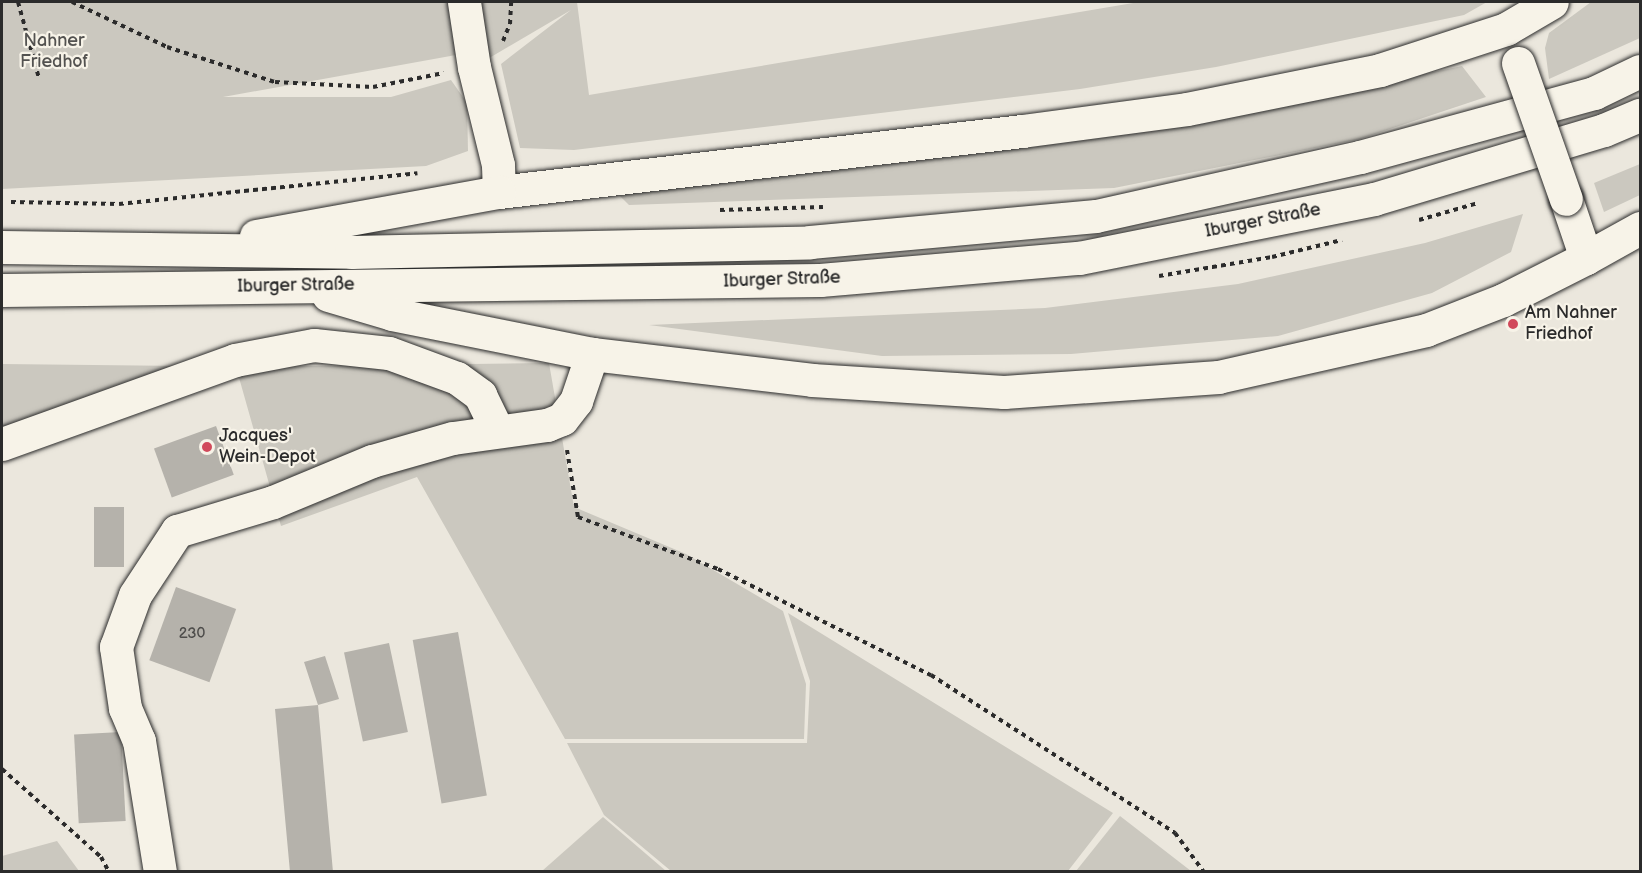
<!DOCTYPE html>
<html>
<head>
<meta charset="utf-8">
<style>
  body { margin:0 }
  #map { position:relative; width:1642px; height:873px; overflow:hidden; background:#ebe7dd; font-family:"Balsamiq Sans",sans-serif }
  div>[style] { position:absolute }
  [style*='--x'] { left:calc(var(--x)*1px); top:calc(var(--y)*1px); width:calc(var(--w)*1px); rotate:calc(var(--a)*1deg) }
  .green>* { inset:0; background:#cbc8bf }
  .building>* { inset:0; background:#b5b2ab; transform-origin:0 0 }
  .path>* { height:4px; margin-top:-2px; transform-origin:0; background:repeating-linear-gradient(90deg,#2b2b2b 0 4.5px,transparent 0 9px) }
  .roads { filter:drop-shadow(0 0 2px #2b2b2b) drop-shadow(0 0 2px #2b2b2b) }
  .minor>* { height:33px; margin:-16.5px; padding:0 16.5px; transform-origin:16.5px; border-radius:16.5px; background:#f7f3e8 }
  .highway>* { height:33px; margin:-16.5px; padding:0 16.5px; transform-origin:16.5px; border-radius:16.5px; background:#f7f3e8 }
  .bridges { filter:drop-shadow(0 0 2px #2b2b2b) drop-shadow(0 0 2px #2b2b2b) }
  .minor-bridge>* { height:33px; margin:-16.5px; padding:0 16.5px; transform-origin:16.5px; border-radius:16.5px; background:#f7f3e8 }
  .dots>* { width:16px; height:16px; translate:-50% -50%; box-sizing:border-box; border:3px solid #f7f3e8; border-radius:50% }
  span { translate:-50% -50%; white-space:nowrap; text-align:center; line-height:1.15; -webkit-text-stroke:4.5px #f7f3e8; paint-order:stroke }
  .number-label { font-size:15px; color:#4e4d4b }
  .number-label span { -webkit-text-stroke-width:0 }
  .park-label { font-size:18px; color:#535250 }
  .street-label { font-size:18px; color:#2b2b2b }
  .poi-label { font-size:18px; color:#2b2b2b }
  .left { translate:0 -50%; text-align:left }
  .frame { position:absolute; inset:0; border:3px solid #2b2b2b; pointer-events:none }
</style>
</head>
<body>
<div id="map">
  <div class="green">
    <div style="clip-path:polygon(2px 2px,451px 2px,456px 55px,223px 97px,391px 97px,451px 80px,467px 103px,468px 151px,426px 166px,2px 189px)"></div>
    <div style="clip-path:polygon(462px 2px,577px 2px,589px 95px,1139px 2px,1487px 2px,1464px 15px,1216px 67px,1080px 89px,574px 150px,520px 148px,501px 64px,571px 10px,474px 67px)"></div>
    <div style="clip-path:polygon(1591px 2px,1640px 2px,1640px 38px,1549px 79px,1545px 48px,1549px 33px)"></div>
    <div style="clip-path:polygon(1462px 66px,1486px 97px,1360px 139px,1114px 188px,629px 205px,616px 192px,866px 167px,1082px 138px,1222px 117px)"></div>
    <div style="clip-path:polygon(1640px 164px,1640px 195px,1604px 212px,1594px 183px)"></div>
    <div style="clip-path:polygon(1523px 214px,1511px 252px,1432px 293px,1278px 336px,1071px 354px,882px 356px,649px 325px,1045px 308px,1238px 284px,1425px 243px)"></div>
    <div style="clip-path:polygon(549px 363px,574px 507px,686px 554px,783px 611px,806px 684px,804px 739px,565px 739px,417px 477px,281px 526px,236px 367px)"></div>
    <div style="clip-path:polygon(2px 364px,184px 366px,2px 430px)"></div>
    <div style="clip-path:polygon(788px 613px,1113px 813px,1068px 871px,671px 871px,604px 815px,567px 743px,807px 743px,810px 681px)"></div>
    <div style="clip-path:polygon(1120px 816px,1191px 871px,1076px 871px)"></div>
    <div style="clip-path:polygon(603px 817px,666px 871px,542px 871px)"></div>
    <div style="clip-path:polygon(57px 841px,79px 871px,2px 871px,2px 856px)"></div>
  </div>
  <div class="building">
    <div style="left:216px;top:426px;width:52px;height:66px;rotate:70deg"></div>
    <div style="left:94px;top:507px;width:30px;height:60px"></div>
    <div style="left:176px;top:587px;width:64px;height:78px;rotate:20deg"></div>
    <div style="left:458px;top:632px;width:166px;height:46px;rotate:80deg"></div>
    <div style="left:389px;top:643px;width:91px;height:46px;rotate:78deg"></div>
    <div style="clip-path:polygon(325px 656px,339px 699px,318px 705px,333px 872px,290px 872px,275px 709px,318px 705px,304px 662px)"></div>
    <div style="left:121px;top:732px;width:89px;height:47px;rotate:87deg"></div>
  </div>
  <div class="path">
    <div style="--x:18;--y:2;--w:79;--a:74.6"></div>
    <div style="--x:72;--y:2;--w:105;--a:25.3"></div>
    <div style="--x:167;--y:47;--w:114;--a:18"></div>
    <div style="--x:275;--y:82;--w:98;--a:2.9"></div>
    <div style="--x:373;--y:87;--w:72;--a:-11.2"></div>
    <div style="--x:503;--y:41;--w:18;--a:-68"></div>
    <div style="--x:510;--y:24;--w:22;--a:-87"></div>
    <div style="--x:11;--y:202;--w:108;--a:1.1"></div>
    <div style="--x:119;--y:204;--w:300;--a:-5.9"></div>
    <div style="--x:720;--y:210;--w:103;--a:-1.7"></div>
    <div style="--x:1419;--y:220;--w:61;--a:-16.1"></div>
    <div style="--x:1159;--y:276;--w:115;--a:-9.5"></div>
    <div style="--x:1272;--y:257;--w:72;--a:-13.7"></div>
    <div style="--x:567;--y:450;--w:68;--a:80.7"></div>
    <div style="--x:578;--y:517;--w:149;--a:20.4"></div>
    <div style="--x:718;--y:569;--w:238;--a:26.5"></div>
    <div style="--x:931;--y:675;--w:291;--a:32.9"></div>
    <div style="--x:1175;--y:833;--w:49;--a:53.4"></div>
    <div style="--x:2;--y:769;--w:132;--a:41.6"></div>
    <div style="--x:101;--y:857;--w:17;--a:62"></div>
  </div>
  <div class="roads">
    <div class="minor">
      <div style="--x:464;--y:2;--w:66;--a:81.3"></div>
      <div style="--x:474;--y:67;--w:101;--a:76.2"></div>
      <div style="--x:498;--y:165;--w:27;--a:88"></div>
      <div style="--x:499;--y:192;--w:527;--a:-6.65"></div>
      <div style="--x:1022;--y:131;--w:166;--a:-7.6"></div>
      <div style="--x:1187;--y:109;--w:197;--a:-11.4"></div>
      <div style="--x:1380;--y:70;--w:133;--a:-18"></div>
      <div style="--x:1506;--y:29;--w:53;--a:-30.4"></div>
      <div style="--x:2;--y:444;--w:248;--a:-19.8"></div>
      <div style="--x:235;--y:360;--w:80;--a:-10.8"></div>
      <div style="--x:314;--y:345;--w:75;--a:6.1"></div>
      <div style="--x:389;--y:353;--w:72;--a:20.2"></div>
      <div style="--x:457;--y:378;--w:29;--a:36"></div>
      <div style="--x:480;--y:395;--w:39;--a:64"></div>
      <div style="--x:160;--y:872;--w:133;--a:-99.1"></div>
      <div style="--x:139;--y:741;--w:36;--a:-113"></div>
      <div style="--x:125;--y:708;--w:62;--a:-98.4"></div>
      <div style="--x:116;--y:647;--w:55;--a:-69.9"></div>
      <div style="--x:135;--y:595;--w:77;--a:-56.7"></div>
      <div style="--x:177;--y:531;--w:100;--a:-16.8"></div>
      <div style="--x:273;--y:502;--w:107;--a:-22.5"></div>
      <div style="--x:372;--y:461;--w:84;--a:-15.9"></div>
      <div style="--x:453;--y:438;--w:95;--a:-7.9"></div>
      <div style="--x:547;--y:425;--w:16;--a:-22"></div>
      <div style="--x:562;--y:419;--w:23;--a:-52"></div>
      <div style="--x:576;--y:401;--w:50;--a:-71.2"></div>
      <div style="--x:592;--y:354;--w:222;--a:6.7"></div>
      <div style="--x:812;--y:380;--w:192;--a:3.6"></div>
      <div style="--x:1004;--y:392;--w:215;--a:-4"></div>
      <div style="--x:1218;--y:377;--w:213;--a:-12.7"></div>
      <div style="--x:1426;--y:330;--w:83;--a:-21.3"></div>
      <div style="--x:1503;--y:300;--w:93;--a:-26.8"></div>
      <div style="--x:1586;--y:258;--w:62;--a:-108.7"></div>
    </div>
    <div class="highway">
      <div style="--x:256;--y:236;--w:247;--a:-10.3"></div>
      <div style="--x:2;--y:247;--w:349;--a:0.8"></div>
      <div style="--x:351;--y:252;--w:459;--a:-1.2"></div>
      <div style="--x:810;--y:242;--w:287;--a:-5.2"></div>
      <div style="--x:1096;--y:216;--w:271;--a:-12.6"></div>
      <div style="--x:1360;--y:157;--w:243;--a:-15.3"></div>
      <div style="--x:1594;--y:93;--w:51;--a:-25.6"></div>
      <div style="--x:1586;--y:258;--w:62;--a:-29.1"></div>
      <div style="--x:2;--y:290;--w:818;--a:-0.7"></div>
      <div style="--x:820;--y:280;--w:260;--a:-4.9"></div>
      <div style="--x:1079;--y:258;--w:301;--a:-11.3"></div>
      <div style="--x:1374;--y:199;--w:240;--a:-16.7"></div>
      <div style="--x:1604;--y:130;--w:39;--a:-23"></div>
      <div style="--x:328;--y:295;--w:67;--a:16.5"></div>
      <div style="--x:392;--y:314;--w:204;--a:11.3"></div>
    </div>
  </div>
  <div class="bridges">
    <div class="minor-bridge">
      <div style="--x:1518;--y:63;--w:144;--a:70.6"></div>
    </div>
  </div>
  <div class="dots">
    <div style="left:1513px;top:324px;background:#d1495b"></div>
    <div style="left:207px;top:447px;background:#d1495b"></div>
  </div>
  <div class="number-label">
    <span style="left:192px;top:634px">230</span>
  </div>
  <div class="park-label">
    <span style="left:54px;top:52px">Nahner<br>Friedhof</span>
  </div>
  <div class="street-label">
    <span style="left:1263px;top:221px;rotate:-11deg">Iburger Straße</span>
    <span style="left:782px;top:280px;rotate:-2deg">Iburger Straße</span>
    <span style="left:296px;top:286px;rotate:-1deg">Iburger Straße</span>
  </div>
  <div class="poi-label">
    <span class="left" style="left:1525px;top:324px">Am Nahner<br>Friedhof</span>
    <span class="left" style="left:219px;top:447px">Jacques'<br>Wein-Depot</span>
  </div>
  <div class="frame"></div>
</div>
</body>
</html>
